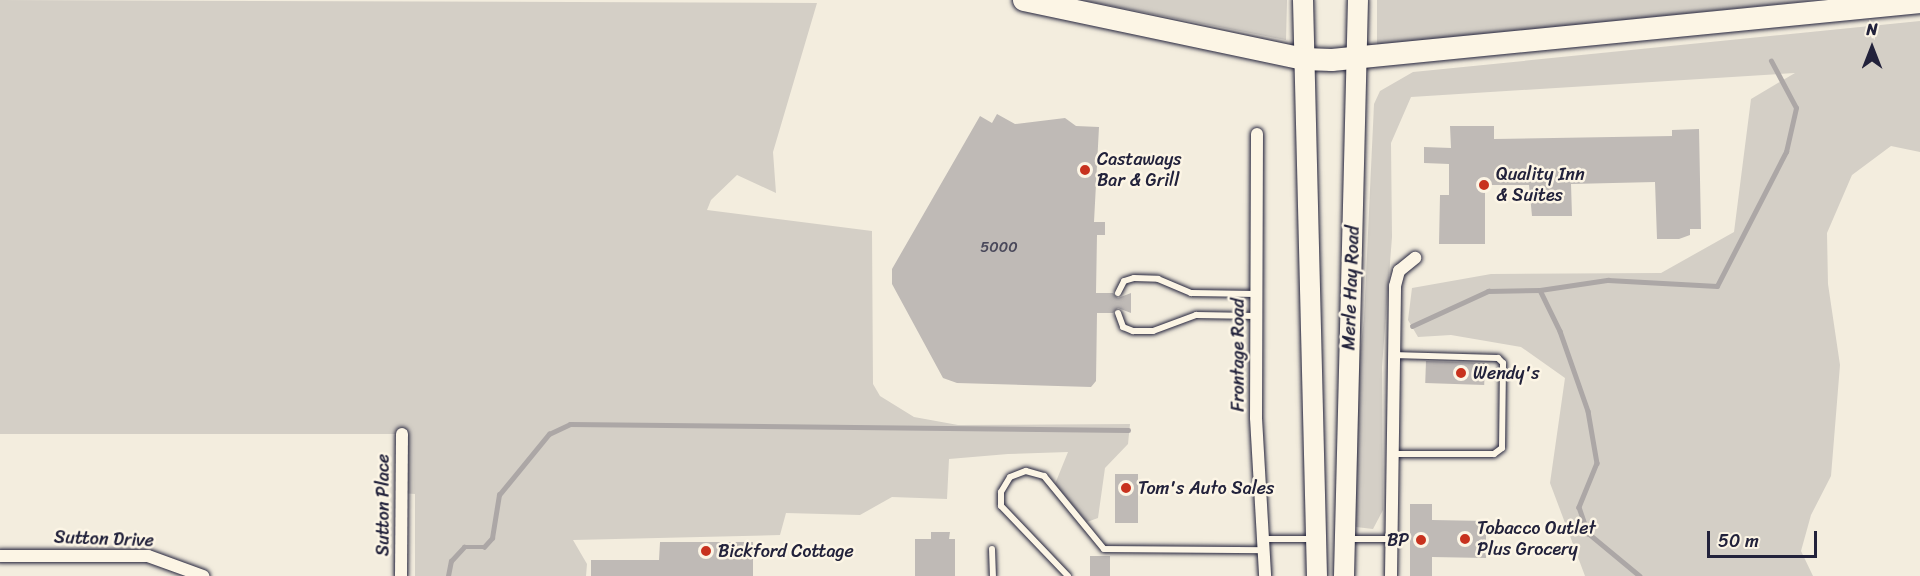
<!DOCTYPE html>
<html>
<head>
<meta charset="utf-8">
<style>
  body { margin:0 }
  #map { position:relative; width:1920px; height:576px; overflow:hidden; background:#f3edde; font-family:Sriracha,sans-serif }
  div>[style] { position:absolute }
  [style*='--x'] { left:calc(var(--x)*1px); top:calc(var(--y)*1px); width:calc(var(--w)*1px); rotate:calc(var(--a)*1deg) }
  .green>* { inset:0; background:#d4cfc6 }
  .stream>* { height:4.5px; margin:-2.25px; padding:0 2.25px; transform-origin:2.25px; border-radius:2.25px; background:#aca7a6 }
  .building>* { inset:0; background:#bfbab6; transform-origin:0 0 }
  .roads { filter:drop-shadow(0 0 2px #22223b) drop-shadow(0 0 2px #22223b) }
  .lane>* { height:6px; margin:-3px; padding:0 3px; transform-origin:3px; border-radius:3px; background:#fcf5e5 }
  .street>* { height:12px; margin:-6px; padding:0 6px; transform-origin:6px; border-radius:6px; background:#fcf5e5 }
  .primary>* { height:20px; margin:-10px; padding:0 10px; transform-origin:10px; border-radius:10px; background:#fcf5e5 }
  .highway>* { height:22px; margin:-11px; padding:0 11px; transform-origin:11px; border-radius:11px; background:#fcf5e5 }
  .dots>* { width:16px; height:16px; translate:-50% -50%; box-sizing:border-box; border:3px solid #fcf5e5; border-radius:50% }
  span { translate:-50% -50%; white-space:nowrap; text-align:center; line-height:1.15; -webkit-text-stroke:5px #fcf5e5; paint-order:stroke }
  .number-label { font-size:15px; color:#49485a }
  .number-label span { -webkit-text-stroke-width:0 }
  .poi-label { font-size:18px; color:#22223b }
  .left { translate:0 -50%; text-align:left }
  .right { translate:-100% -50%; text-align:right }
  .street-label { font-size:18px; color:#22223b }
  .north { position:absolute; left:1842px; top:18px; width:60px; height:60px; -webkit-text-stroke:4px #fcf5e5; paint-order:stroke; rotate:0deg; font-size:16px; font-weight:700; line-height:24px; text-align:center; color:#22223b }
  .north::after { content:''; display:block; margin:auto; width:21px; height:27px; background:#22223b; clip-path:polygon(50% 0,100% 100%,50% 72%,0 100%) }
  .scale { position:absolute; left:1707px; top:531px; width:110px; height:27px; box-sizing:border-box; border:3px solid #22223b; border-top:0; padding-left:8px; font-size:18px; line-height:21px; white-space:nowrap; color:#22223b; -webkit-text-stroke:4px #fcf5e5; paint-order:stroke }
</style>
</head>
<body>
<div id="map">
  <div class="green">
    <div style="clip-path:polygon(0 0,817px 3px,773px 152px,776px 193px,737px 175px,711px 200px,707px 210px,872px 231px,873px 384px,880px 396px,914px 417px,958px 425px,1130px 424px,1128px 444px,1105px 468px,1098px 518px,1087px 522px,1055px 484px,1068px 452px,1008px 454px,949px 459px,947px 499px,892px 497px,860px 515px,786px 513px,780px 535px,573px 540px,587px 564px,586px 576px,415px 576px,415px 494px,401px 493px,401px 434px,0 434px)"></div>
    <div style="clip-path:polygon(1081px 0,1287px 0,1286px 40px)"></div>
    <div style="clip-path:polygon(1377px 0,1816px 0,1377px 46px)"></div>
    <div style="clip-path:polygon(1920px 21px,1920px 152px,1891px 146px,1852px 175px,1827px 233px,1828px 284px,1840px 365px,1831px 476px,1811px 515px,1801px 551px,1813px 576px,1585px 576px,1550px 483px,1565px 378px,1521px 347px,1451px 335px,1418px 337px,1408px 320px,1412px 288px,1491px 274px,1661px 273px,1734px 232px,1751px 99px,1795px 73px,1411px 97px,1391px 143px,1392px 237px,1382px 367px,1383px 510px,1373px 529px,1356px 527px,1351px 517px,1352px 423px,1364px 319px,1374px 104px,1380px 91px,1413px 72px)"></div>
  </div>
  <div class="stream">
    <div style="--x:1540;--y:290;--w:46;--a:64"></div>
    <div style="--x:1560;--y:331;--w:85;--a:70.7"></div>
    <div style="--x:1588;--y:411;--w:53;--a:80.2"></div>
    <div style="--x:1597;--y:463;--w:48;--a:112.2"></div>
    <div style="--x:1579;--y:507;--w:28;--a:71"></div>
    <div style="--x:1588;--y:533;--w:67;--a:39.6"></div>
    <div style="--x:1412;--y:326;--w:84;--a:-24.7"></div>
    <div style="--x:1488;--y:291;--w:52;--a:-1.1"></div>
    <div style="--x:1540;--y:290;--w:69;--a:-8.4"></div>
    <div style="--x:1608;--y:280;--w:109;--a:3.2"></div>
    <div style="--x:1717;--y:286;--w:151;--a:-62.8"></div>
    <div style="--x:1786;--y:152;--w:45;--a:-77.2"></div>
    <div style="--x:1796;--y:108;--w:53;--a:-118"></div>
    <div style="--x:448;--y:576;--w:15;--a:-79"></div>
    <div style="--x:451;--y:561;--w:19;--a:-47"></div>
    <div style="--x:464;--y:547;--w:20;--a:0"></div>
    <div style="--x:484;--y:547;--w:12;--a:-48"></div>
    <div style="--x:492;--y:538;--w:44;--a:-80.8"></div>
    <div style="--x:499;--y:495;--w:79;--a:-50.7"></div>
    <div style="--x:549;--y:434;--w:23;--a:-25"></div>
    <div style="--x:570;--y:424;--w:558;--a:0.62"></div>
  </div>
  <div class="building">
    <div style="clip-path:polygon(997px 114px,1015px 124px,1065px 118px,1076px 126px,1099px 127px,1094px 222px,1105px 222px,1105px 235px,1097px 235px,1096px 293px,1113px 293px,1118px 298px,1131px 293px,1131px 313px,1118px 308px,1113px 313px,1097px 313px,1096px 381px,1091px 387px,957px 383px,943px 378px,892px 284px,892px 269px,980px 116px,992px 123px)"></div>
    <div style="clip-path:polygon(1450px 126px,1494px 126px,1494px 139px,1672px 136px,1672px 130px,1699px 129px,1701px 229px,1690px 229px,1690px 235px,1679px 239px,1657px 239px,1655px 182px,1571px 184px,1572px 216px,1532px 216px,1529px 185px,1485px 185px,1485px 244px,1439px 244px,1440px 195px,1449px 195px,1449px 164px,1424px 163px,1424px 147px,1451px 148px)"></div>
    <div style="left:1426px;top:361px;width:59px;height:22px;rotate:2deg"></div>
    <div style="left:1115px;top:474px;width:23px;height:49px"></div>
    <div style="clip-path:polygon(1410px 504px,1432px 504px,1432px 520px,1486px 521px,1486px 558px,1432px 557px,1432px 576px,1410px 576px)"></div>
    <div style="clip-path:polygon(931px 532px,950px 532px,949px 539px,955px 539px,955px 576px,915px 576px,915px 539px,931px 539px)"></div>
    <div style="clip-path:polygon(660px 542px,753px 542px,753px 576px,591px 576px,591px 560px,659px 560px)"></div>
    <div style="left:1090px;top:556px;width:20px;height:20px"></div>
  </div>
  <div class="roads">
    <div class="lane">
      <div style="--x:1118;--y:293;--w:13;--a:-63"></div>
      <div style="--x:1124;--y:281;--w:10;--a:-17"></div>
      <div style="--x:1134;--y:278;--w:24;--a:2"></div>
      <div style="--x:1158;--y:279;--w:36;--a:23"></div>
      <div style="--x:1191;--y:293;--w:65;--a:0.9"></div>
      <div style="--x:1118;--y:313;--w:15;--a:70"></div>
      <div style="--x:1123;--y:327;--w:11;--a:22"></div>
      <div style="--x:1133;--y:331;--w:20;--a:0"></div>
      <div style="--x:1153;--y:331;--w:46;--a:-20.4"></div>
      <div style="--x:1196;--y:315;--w:60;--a:1"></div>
      <div style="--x:1391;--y:454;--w:103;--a:0"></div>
      <div style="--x:1494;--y:454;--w:10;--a:-37"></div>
      <div style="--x:1502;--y:448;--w:85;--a:-89.3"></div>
      <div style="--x:1503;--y:363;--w:7;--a:-135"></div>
      <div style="--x:1498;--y:358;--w:105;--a:-178.4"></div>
      <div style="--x:1267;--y:539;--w:47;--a:0"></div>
      <div style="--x:1348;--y:539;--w:43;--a:0"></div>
      <div style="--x:992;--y:549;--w:27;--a:88"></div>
      <div style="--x:1068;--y:576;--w:97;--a:-133.7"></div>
      <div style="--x:1001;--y:506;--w:14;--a:-90"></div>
      <div style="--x:1001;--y:492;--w:17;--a:-59"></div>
      <div style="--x:1010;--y:477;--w:17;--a:-21"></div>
      <div style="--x:1026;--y:471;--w:19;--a:16"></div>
      <div style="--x:1044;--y:476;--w:94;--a:50.6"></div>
      <div style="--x:1104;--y:549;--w:162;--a:0.4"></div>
    </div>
    <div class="street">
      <div style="--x:1257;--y:134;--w:284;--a:90.2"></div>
      <div style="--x:1256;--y:418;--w:158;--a:86.7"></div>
      <div style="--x:0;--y:556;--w:148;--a:0"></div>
      <div style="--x:148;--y:556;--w:59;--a:20"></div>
      <div style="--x:401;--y:576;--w:142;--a:-89.6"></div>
      <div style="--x:1391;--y:576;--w:290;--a:-89.2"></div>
      <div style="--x:1395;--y:286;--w:16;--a:-75"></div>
      <div style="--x:1399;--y:271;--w:21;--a:-39"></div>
    </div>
    <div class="primary">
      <div style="--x:1303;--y:0;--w:576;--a:88.61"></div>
      <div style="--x:1344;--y:576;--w:576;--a:-88.61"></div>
    </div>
    <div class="highway">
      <div style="--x:1024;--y:0;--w:286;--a:11.9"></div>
      <div style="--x:1304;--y:59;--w:28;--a:2"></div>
      <div style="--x:1332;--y:60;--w:591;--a:-5.63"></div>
    </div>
  </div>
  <div class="dots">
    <div style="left:1085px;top:170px;background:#c8321e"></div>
    <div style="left:1484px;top:185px;background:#c8321e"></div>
    <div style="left:1461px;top:373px;background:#c8321e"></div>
    <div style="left:1126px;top:488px;background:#c8321e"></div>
    <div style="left:1465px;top:539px;background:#c8321e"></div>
    <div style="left:1421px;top:540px;background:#c8321e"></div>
    <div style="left:706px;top:551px;background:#c8321e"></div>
  </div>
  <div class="number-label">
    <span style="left:999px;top:248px">5000</span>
  </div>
  <div class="poi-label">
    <span class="left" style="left:1097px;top:170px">Castaways<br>Bar &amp; Grill</span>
    <span class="left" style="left:1496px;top:185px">Quality Inn<br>&amp; Suites</span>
    <span class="left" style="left:1473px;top:373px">Wendy's</span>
    <span class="left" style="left:1138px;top:488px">Tom's Auto Sales</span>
    <span class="left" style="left:1477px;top:539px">Tobacco Outlet<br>Plus Grocery</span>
    <span class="right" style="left:1409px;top:540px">BP</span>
    <span class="left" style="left:718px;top:551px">Bickford Cottage</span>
  </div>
  <div class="street-label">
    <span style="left:1351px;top:288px;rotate:-88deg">Merle Hay Road</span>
    <span style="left:1238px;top:355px;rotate:-90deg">Frontage Road</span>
    <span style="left:383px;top:505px;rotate:-90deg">Sutton Place</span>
    <span style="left:104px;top:539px;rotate:2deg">Sutton Drive</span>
  </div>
  <div class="north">N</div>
  <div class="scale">50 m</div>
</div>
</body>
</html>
